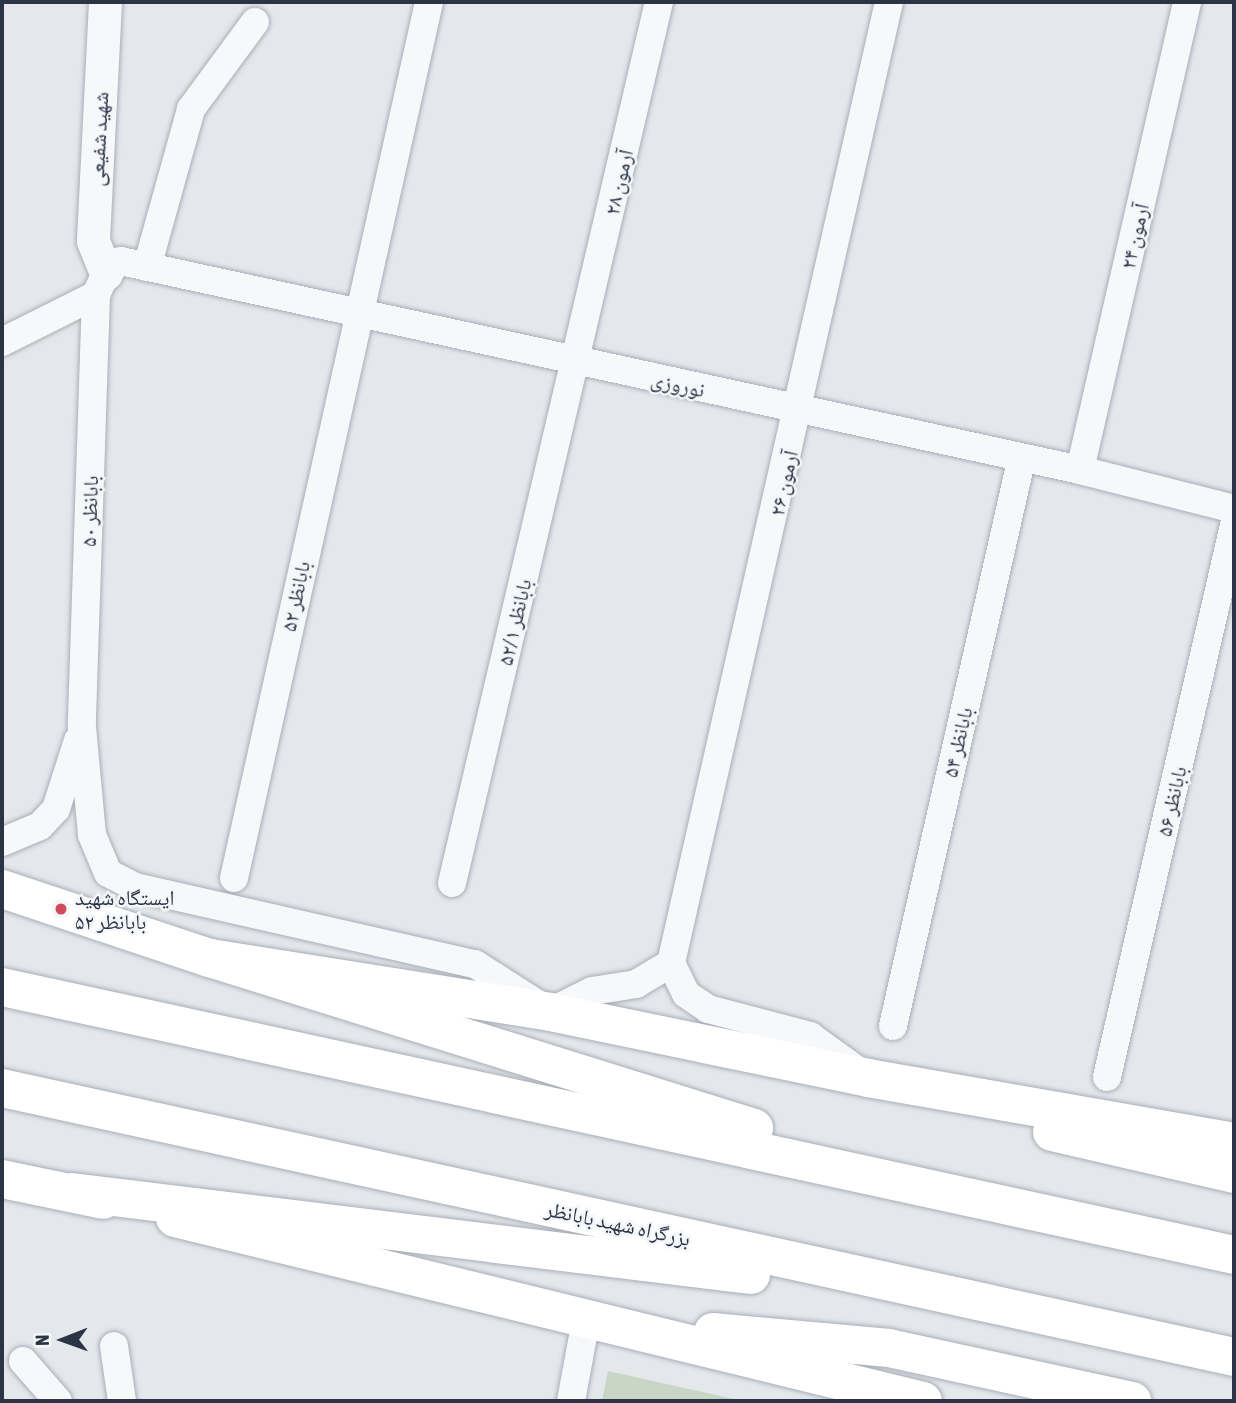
<!DOCTYPE html>
<html>
<head>
<meta charset="utf-8">
<style>
  body { margin:0 }
  #map { position:relative; width:1236px; height:1403px; overflow:hidden; background:#e4e7ec; font-family:"Asap Condensed","Noto Naskh Arabic",sans-serif }
  div>[style] { position:absolute }
  [style*='--x'] { left:calc(var(--x)*1px); top:calc(var(--y)*1px); width:calc(var(--w)*1px); rotate:calc(var(--a)*1deg) }
  .green>* { inset:0; background:#c9d6c5 }
  .roads { filter:drop-shadow(0 0 2px #a9aeb7) drop-shadow(0 0 2px #a9aeb7) }
  .minor>* { height:28px; margin:-14px; padding:0 14px; transform-origin:14px; border-radius:14px; background:#f7f8fa }
  .tertiary>* { height:33px; margin:-16.5px; padding:0 16.5px; transform-origin:16.5px; border-radius:16.5px; background:#f7f8fa }
  .secondary>* { height:38px; margin:-19px; padding:0 19px; transform-origin:19px; border-radius:19px; background:#fff }
  .trunk>* { height:38px; margin:-19px; padding:0 19px; transform-origin:19px; border-radius:19px; background:#fff }
  .dots>* { width:19px; height:19px; translate:-50% -50%; box-sizing:border-box; border:4px solid #f4f6f9; border-radius:50% }
  span { translate:-50% -50%; white-space:nowrap; text-align:center; line-height:1.15; -webkit-text-stroke:5px #f4f6f9; paint-order:stroke }
  .street-label { font-size:21px; color:#2b3445 }
  .poi-label { font-size:21px; color:#2b3445 }
  .left { translate:0 -50%; text-align:left }
  .frame { position:absolute; inset:0; border:4px solid #2b3445; pointer-events:none }
  .north { position:absolute; left:28px; top:1305px; width:70px; height:70px; -webkit-text-stroke:5px #f4f6f9; paint-order:stroke; rotate:269deg; font-size:19px; font-weight:700; line-height:28px; text-align:center; color:#2b3445 }
  .north::after { content:''; display:block; margin:auto; width:24px; height:32px; background:#2b3445; clip-path:polygon(50% 0,100% 100%,50% 72%,0 100%) }
</style>
</head>
<body>
<div id="map">
  <div class="green">
    <div style="clip-path:polygon(608px 1371px,743px 1401px,602px 1401px)"></div>
  </div>
  <div class="roads">
    <div class="minor">
      <div style="--x:147;--y:267;--w:164;--a:-74.4"></div>
      <div style="--x:191;--y:109;--w:108;--a:-53.7"></div>
      <div style="--x:96;--y:295;--w:432;--a:91.9"></div>
      <div style="--x:82;--y:727;--w:108;--a:84.7"></div>
      <div style="--x:92;--y:835;--w:41;--a:67.2"></div>
      <div style="--x:108;--y:873;--w:30;--a:27"></div>
      <div style="--x:135;--y:887;--w:349;--a:12.8"></div>
      <div style="--x:475;--y:964;--w:89;--a:32.6"></div>
      <div style="--x:550;--y:1012;--w:47;--a:-26.6"></div>
      <div style="--x:592;--y:991;--w:45;--a:-9"></div>
      <div style="--x:636;--y:984;--w:41;--a:-31"></div>
      <div style="--x:2;--y:342;--w:105;--a:-26.6"></div>
      <div style="--x:96;--y:295;--w:24;--a:-66"></div>
      <div style="--x:106;--y:273;--w:19;--a:-39"></div>
      <div style="--x:121;--y:261;--w:982;--a:12.29"></div>
      <div style="--x:1080;--y:470;--w:159;--a:14.2"></div>
      <div style="--x:1080;--y:470;--w:480;--a:-77.1"></div>
      <div style="--x:2;--y:842;--w:41;--a:-22.8"></div>
      <div style="--x:40;--y:826;--w:23;--a:-47"></div>
      <div style="--x:56;--y:809;--w:72;--a:-72.3"></div>
      <div style="--x:234;--y:878;--w:897;--a:-77.45"></div>
      <div style="--x:452;--y:883;--w:905;--a:-76.78"></div>
      <div style="--x:671;--y:963;--w:985;--a:-77.22"></div>
      <div style="--x:671;--y:963;--w:34;--a:64"></div>
      <div style="--x:686;--y:994;--w:27;--a:34"></div>
      <div style="--x:708;--y:1009;--w:106;--a:14.8"></div>
      <div style="--x:810;--y:1036;--w:62;--a:35.8"></div>
      <div style="--x:893;--y:1026;--w:583;--a:-77.23"></div>
      <div style="--x:1107;--y:1077;--w:566;--a:-77.04"></div>
      <div style="--x:114;--y:1346;--w:56;--a:81.7"></div>
      <div style="--x:23;--y:1361;--w:53;--a:48.8"></div>
      <div style="--x:571;--y:1401;--w:82;--a:-79.5"></div>
    </div>
    <div class="tertiary">
      <div style="--x:105;--y:2;--w:239;--a:92.9"></div>
      <div style="--x:93;--y:241;--w:35;--a:68"></div>
    </div>
    <div class="secondary">
      <div style="--x:2;--y:889;--w:219;--a:18.4"></div>
      <div style="--x:210;--y:958;--w:344;--a:9"></div>
      <div style="--x:550;--y:1012;--w:325;--a:11.7"></div>
      <div style="--x:868;--y:1078;--w:372;--a:9.9"></div>
      <div style="--x:1052;--y:1132;--w:187;--a:13"></div>
      <div style="--x:2;--y:1179;--w:103;--a:11.7"></div>
      <div style="--x:175;--y:1218;--w:770;--a:13.75"></div>
      <div style="--x:713;--y:1332;--w:177;--a:5.2"></div>
      <div style="--x:889;--y:1348;--w:249;--a:12.3"></div>
    </div>
    <div class="trunk">
      <div style="--x:210;--y:958;--w:570;--a:17.35"></div>
      <div style="--x:2;--y:987;--w:1261;--a:12.27"></div>
      <div style="--x:2;--y:1088;--w:1261;--a:12.32"></div>
      <div style="--x:72;--y:1192;--w:684;--a:6.97"></div>
    </div>
  </div>
  <div class="dots">
    <div style="left:61px;top:909px;background:#d1495b"></div>
  </div>
  <div class="street-label">
    <span style="left:98px;top:139px;rotate:-87deg">شهید شفیعی</span>
    <span style="left:618px;top:182px;rotate:-77deg">آرمون ۲۸</span>
    <span style="left:1134px;top:236px;rotate:-77deg">آرمون ۲۴</span>
    <span style="left:678px;top:384px;rotate:12deg">نوروزی</span>
    <span style="left:783px;top:483px;rotate:-77deg">آرمون ۲۶</span>
    <span style="left:89px;top:511px;rotate:-88deg">بابانظر ۵۰</span>
    <span style="left:295px;top:596px;rotate:-78deg">بابانظر ۵۲</span>
    <span style="left:514px;top:622px;rotate:-77deg">بابانظر ۵۲/۱</span>
    <span style="left:957px;top:742px;rotate:-77deg">بابانظر ۵۴</span>
    <span style="left:1171px;top:801px;rotate:-77deg">بابانظر ۵۶</span>
    <span style="left:618px;top:1223px;rotate:12deg">بزرگراه شهید بابانظر</span>
  </div>
  <div class="poi-label">
    <span class="left" style="left:75px;top:909px">ایستگاه شهید<br>بابانظر ۵۲</span>
  </div>
  <div class="frame"></div>
  <div class="north">N</div>
</div>
</body>
</html>
